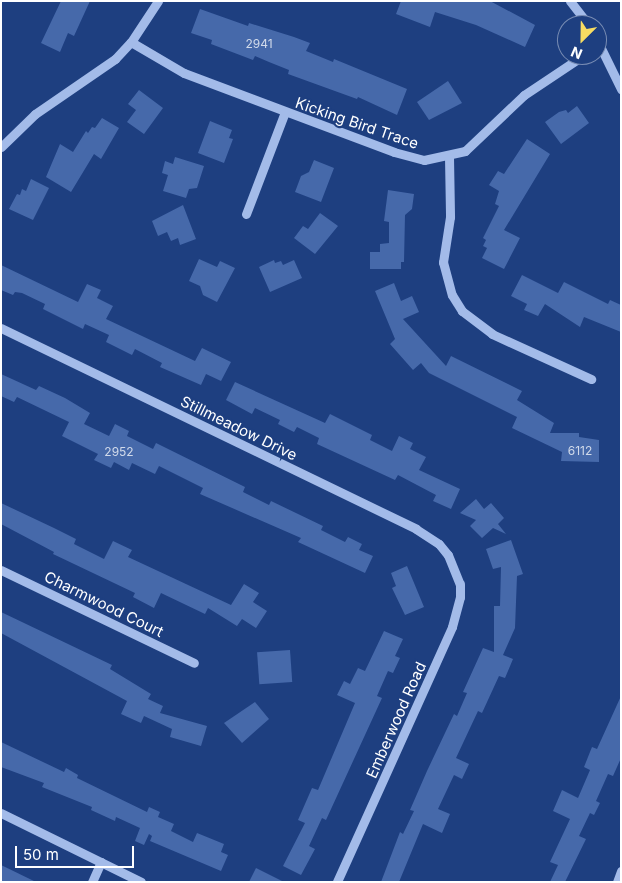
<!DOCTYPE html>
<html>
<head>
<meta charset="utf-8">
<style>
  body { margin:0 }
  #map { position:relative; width:622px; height:883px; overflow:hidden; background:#1e3f80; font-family:Inter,sans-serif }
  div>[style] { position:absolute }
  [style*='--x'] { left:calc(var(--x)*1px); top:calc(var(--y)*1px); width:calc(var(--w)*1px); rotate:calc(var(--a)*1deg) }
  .building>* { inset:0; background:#4669aa; transform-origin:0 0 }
  .minor>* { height:9px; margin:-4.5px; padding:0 4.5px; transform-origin:4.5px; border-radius:4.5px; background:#a3bbe9 }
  span { translate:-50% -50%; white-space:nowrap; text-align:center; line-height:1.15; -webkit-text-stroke:4px #1e3f80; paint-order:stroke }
  .number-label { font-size:12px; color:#d1daea }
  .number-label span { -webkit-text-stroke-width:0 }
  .street-label { font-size:15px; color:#fff }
  .frame { position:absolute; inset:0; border:2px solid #fff; pointer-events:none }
  .north { position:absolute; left:557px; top:15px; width:50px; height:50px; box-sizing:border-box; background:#1e3f80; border:1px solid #788cb3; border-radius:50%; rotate:203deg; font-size:14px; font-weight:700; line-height:20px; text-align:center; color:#fff }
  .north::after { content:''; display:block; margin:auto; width:18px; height:22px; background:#f7dc62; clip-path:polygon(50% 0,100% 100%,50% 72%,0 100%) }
  .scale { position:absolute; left:15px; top:846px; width:119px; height:22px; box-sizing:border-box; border:2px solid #fff; border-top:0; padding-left:6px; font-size:15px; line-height:18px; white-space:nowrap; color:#fff; -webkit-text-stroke:4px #1e3f80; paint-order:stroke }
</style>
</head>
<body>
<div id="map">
  <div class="building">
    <div style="clip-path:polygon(61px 1px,90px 1px,74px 36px,68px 33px,60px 52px,41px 43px)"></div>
    <div style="clip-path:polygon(401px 1px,490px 1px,535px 25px,525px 47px,476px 25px,435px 12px,430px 27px,396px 14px)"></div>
    <div style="clip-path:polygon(200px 9px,248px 26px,249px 23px,294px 37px,310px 43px,306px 51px,333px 62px,334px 59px,407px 89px,397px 115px,358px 97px,357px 99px,288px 74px,289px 70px,269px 62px,255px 56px,253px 60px,211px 44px,212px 40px,191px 33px)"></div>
    <div style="clip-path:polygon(448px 81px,462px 103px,429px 120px,417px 102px)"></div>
    <div style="clip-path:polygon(139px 90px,163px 108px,144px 134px,127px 122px,136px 110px,128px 104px)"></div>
    <div style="clip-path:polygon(577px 106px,589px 123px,561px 144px,545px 122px,559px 112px,566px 110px,568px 113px)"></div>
    <div style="clip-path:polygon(102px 118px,119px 128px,101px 159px,94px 154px,71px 192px,46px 177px,60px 144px,73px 152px,86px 131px,88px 133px,92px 127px,95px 128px)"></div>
    <div style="clip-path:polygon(210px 121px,232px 130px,229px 138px,233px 139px,224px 163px,198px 153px)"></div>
    <div style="clip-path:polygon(527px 139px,550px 154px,504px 230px,520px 238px,504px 269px,482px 258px,487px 248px,483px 246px,486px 240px,483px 238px,499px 206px,495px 204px,499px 191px,489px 185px,498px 171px,504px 174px)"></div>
    <div style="clip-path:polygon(175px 157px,204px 166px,197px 188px,189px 189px,186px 198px,163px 191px,168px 175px,162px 173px,165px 161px,173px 164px)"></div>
    <div style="clip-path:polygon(314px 160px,334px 168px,321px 202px,295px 192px,301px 176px,309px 172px)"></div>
    <div style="clip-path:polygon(31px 179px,49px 188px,33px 220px,9px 209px,17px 194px,20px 195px,22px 189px,26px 191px)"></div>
    <div style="clip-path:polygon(388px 190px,414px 194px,412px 209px,405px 215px,404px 262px,401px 262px,401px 269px,370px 269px,370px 252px,380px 252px,380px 244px,389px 243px,389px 222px,384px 221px)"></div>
    <div style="clip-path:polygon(183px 205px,196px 239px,180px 245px,178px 238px,171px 241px,167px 232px,158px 236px,152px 221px)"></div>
    <div style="clip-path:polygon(320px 213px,338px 226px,315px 254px,294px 238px,303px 226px,308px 229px)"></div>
    <div style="clip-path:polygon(199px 259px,217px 267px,220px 261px,235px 268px,217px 302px,203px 295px,200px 286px,189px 281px)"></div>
    <div style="clip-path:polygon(274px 260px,275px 263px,281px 261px,283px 265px,294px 260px,302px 278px,270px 292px,259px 267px)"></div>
    <div style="clip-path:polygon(1px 265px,78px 302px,87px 284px,101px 290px,97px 298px,113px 306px,106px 319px,195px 361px,202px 348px,231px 362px,221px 381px,206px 374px,201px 385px,160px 367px,162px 363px,135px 349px,132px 355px,106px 342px,109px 335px,85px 324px,83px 329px,43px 309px,45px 304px,22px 293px,15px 292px,13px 295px,1px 290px)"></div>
    <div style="clip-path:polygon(522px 275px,558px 293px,564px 282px,608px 304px,610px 300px,621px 305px,621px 332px,584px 317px,580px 327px,545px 304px,538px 316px,524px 310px,527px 304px,511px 296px)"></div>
    <div style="clip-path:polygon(394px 283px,401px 301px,412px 296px,419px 312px,403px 319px,446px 366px,451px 356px,522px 391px,517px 400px,554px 423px,550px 433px,579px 433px,579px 437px,599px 440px,599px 462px,561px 461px,562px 452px,512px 428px,517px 417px,429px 373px,421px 363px,413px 370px,390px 344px,395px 339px,375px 291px)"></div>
    <div style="clip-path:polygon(1px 374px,36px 390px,39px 386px,65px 398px,90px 413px,84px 424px,109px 436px,115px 424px,129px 431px,127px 436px,153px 449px,156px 443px,245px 487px,243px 492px,269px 505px,271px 501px,323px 526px,321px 530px,345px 542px,348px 537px,362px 544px,359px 550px,373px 556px,365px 573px,298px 542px,301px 538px,200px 494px,203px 488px,159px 466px,155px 474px,132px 463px,129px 470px,114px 462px,111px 468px,94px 460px,98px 454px,62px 436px,69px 422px,17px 397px,14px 402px,1px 396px)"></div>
    <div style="clip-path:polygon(235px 382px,325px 423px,330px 414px,372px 435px,370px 440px,392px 451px,399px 436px,413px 443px,410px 449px,426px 457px,419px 470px,460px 489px,451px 509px,433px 501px,436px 495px,398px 475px,395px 480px,317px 444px,319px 438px,297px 427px,294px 432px,278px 424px,280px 420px,255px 408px,252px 414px,226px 400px)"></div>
    <div style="clip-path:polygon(476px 499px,484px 509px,491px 503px,504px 518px,498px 524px,506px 534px,493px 528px,482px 538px,470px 526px,476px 520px,460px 513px)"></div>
    <div style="clip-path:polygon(1px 503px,54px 528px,76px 539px,74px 544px,104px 559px,113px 541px,132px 550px,128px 557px,231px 605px,244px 584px,259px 593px,253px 602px,267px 611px,256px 628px,242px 619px,237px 626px,208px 608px,205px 614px,161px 593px,154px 608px,133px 597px,135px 593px,53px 554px,54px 552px,1px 524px)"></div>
    <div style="clip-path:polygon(511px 540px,523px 574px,517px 576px,515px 628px,503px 655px,513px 659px,505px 678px,499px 676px,482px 713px,478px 711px,456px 758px,469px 764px,462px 779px,454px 775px,438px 809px,450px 814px,442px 833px,423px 824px,399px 882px,381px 882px,400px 832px,403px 834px,414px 811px,410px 810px,427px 771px,454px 714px,457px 716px,467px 693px,463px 692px,483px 648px,494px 652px,494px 606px,500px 606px,501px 567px,493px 569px,486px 549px)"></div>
    <div style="clip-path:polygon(407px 566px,424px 607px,405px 615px,392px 588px,396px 586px,391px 573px)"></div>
    <div style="clip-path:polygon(1px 612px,112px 665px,110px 669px,151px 694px,148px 699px,163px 706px,160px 713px,207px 726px,201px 746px,170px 737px,172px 729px,144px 716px,141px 723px,121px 714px,127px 701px,1px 633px)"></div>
    <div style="clip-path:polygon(384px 631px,403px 639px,395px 656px,400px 658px,393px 673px,388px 671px,377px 696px,382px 698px,326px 820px,322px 818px,309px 846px,315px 849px,301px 875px,283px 866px,305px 823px,298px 820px,312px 788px,318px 790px,355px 703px,337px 695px,344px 681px,350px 684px,358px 668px,365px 671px)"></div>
    <div style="left:290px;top:650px;width:32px;height:33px;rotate:86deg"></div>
    <div style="clip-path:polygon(621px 696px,621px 758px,613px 776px,608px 774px,596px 801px,600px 803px,594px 815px,590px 813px,579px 836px,586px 839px,565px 882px,550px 882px,558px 865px,550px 862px,570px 819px,553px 811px,562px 790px,578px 798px,590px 770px,584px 767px,592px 747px,597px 749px)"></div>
    <div style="clip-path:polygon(255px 702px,269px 719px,242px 743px,224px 723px)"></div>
    <div style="clip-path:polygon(1px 742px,64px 772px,66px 768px,78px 775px,77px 778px,147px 812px,149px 807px,160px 812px,158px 817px,174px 824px,171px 831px,193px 842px,197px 833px,224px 844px,221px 852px,228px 855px,221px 871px,150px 841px,152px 836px,149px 834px,144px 845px,135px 841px,140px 828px,116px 817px,115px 821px,91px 810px,92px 807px,42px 787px,44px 783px,1px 767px)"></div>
    <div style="clip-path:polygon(1px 865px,36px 882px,1px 882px)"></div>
    <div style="clip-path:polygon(256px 868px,284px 882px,249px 882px)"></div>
  </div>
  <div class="minor">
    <div style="--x:570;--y:1;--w:31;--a:52"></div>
    <div style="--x:597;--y:40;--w:55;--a:63.9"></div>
    <div style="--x:131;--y:42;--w:61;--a:30.3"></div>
    <div style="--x:184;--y:73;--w:224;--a:20.6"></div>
    <div style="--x:394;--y:152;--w:31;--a:15"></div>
    <div style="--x:424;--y:160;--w:42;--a:-12.4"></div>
    <div style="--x:465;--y:151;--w:81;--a:-43.5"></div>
    <div style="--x:524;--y:95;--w:72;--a:-33.7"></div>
    <div style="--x:1;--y:147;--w:47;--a:-44.1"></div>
    <div style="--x:35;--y:114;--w:97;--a:-34.5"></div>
    <div style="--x:115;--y:59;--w:23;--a:-47"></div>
    <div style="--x:131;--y:42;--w:49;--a:-56.6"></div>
    <div style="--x:449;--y:157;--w:60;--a:89"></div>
    <div style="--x:450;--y:217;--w:46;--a:98.8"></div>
    <div style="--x:443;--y:262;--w:34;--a:75"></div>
    <div style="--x:452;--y:295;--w:19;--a:58"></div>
    <div style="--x:462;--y:311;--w:38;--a:37"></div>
    <div style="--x:492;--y:334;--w:109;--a:24.4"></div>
    <div style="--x:246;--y:214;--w:109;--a:-69.1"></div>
    <div style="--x:1;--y:328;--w:461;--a:25.8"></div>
    <div style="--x:416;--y:529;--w:27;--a:33"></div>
    <div style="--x:439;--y:544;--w:14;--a:51"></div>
    <div style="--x:448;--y:555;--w:31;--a:68"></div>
    <div style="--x:460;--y:584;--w:13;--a:90"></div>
    <div style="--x:460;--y:597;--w:31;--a:105"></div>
    <div style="--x:452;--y:627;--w:280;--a:114.3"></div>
    <div style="--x:1;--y:570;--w:214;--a:25.7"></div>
    <div style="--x:1;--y:813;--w:156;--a:26.2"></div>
    <div style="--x:92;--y:882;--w:22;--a:-66"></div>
    <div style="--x:617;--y:882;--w:12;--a:-70"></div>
  </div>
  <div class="number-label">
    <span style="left:259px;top:44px">2941</span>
    <span style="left:580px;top:451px">6112</span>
    <span style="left:119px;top:452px">2952</span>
  </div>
  <div class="street-label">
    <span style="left:357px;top:123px;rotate:19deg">Kicking Bird Trace</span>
    <span style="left:239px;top:428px;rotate:26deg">Stillmeadow Drive</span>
    <span style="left:104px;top:604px;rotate:26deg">Charmwood Court</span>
    <span style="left:396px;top:720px;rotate:-66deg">Emberwood Road</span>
  </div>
  <div class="frame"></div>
  <div class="north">N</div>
  <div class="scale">50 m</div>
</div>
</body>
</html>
